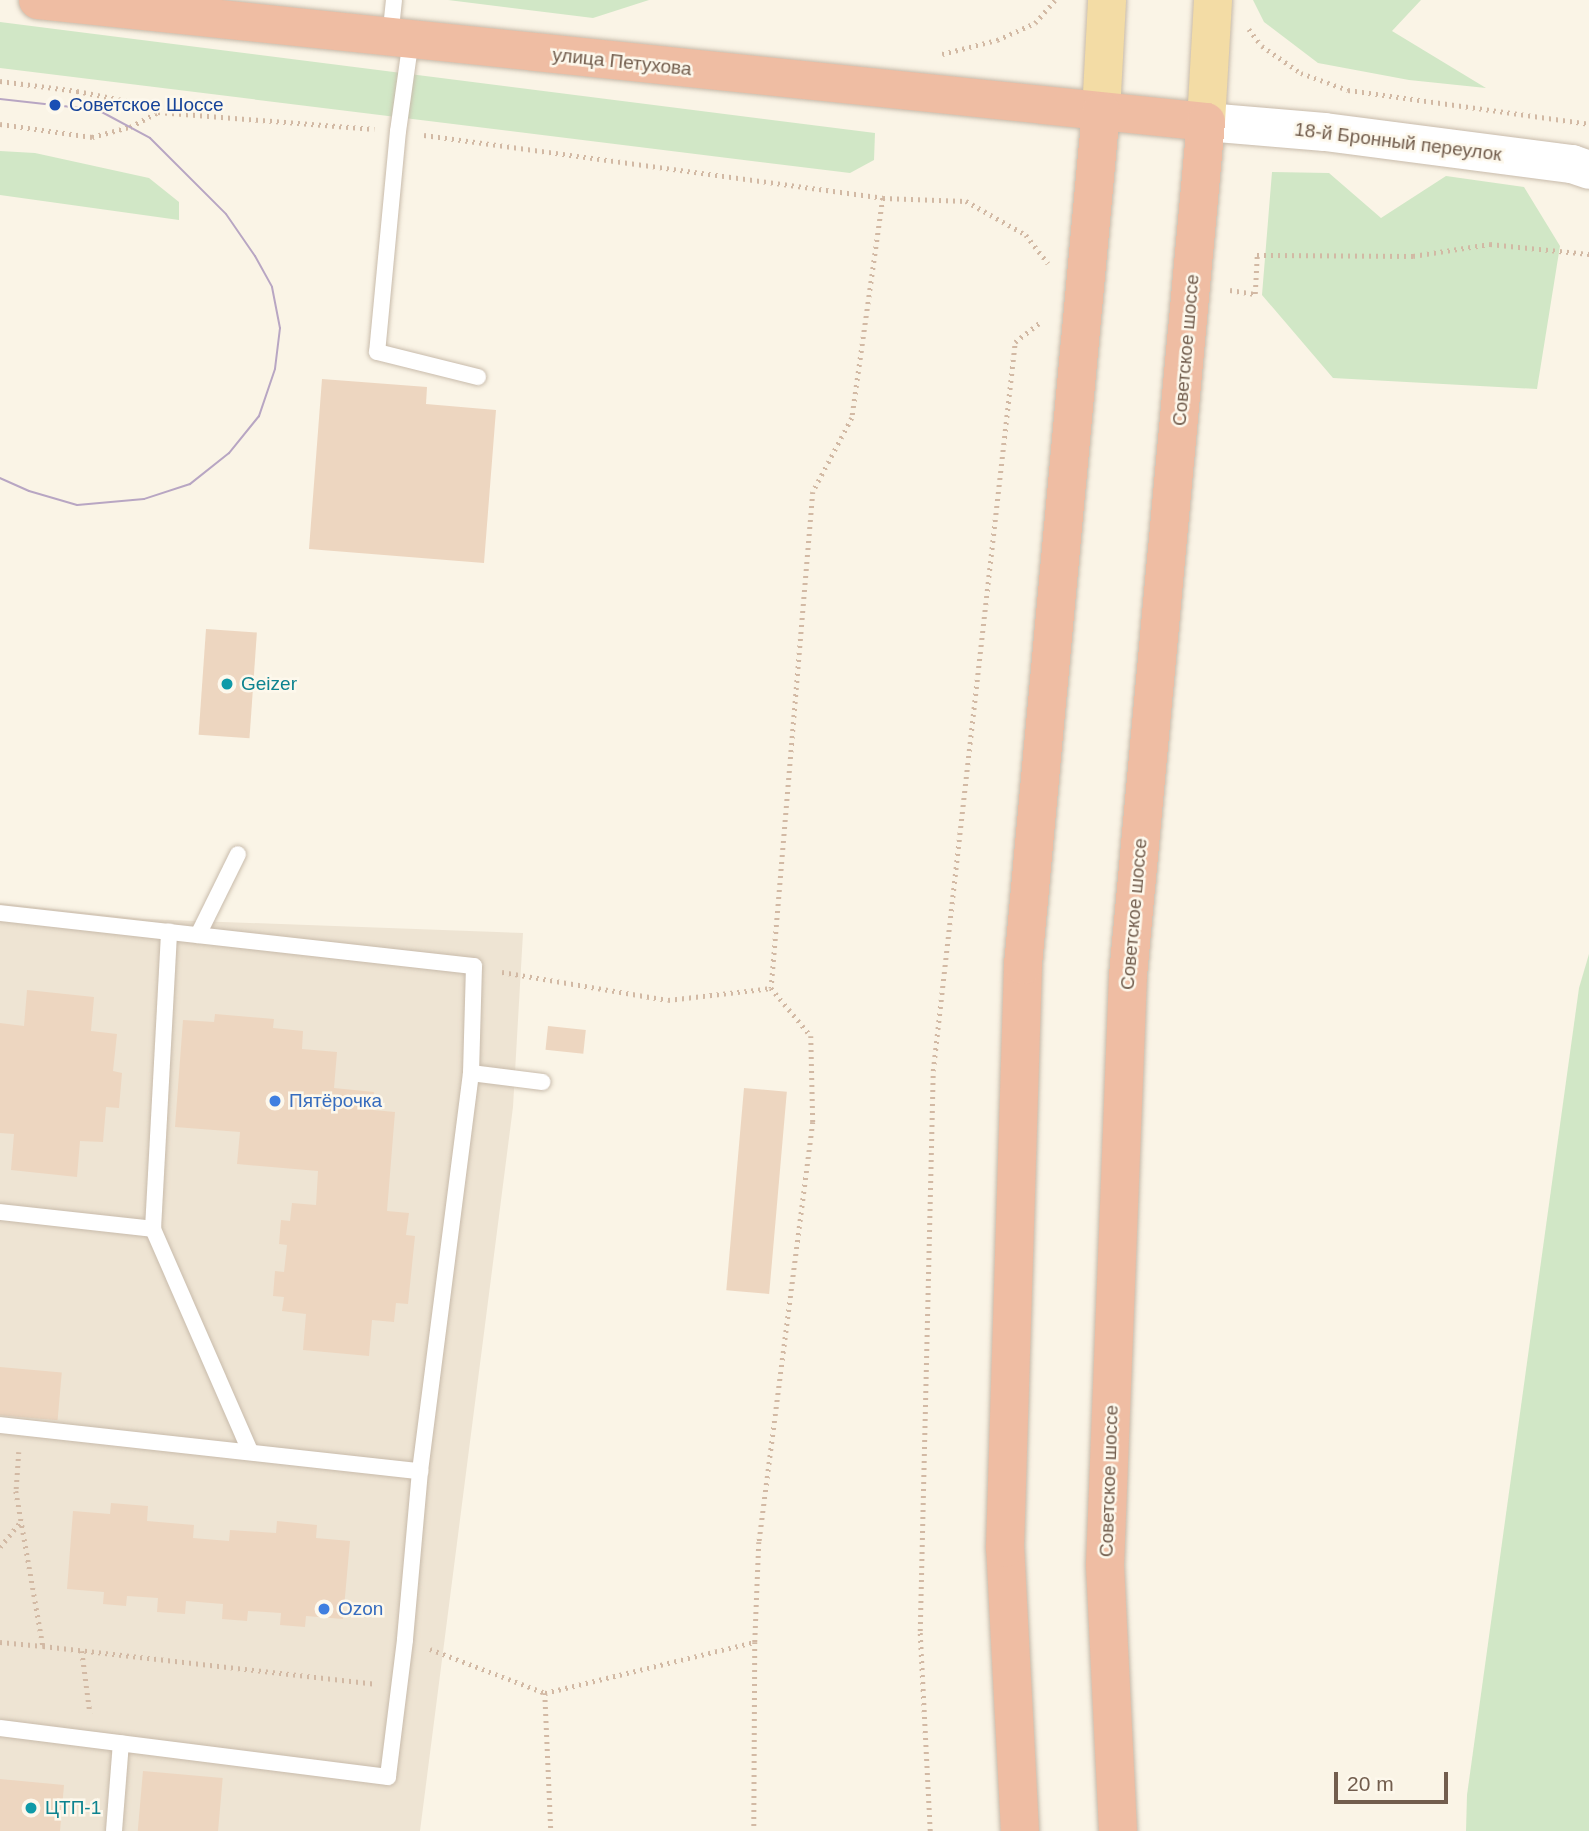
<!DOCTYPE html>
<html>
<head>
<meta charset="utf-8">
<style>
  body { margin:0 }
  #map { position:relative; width:1589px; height:1831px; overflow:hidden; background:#faf4e6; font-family:Helvetica,sans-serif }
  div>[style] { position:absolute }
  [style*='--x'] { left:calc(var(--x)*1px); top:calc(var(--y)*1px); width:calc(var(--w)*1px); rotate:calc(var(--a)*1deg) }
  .residential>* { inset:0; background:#eee4d3 }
  .green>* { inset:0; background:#d1e7c6 }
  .building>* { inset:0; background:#edd6c0; transform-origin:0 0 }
  .path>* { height:4.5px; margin-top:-2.25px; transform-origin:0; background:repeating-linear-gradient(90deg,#d2b9a4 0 2px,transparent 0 7px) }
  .roads { filter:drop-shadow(0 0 2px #c8bbab) drop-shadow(0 0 2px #c8bbab) }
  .lane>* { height:16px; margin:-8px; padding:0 8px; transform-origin:8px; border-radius:8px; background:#fff }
  .secondary>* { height:38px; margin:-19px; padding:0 19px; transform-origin:19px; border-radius:19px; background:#fff }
  .primary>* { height:38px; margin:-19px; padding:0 19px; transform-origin:19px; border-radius:19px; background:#f3dca5 }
  .highway>* { height:38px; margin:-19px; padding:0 19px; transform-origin:19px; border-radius:19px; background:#efbda3 }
  .tram>* { height:2px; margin:-1px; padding:0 1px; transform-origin:1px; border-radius:1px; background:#b8a6c3 }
  .dots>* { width:19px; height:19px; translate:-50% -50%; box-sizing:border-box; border:4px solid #fdf8ec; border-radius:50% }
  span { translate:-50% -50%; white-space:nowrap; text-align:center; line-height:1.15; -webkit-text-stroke:5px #fdf8ec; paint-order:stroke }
  .street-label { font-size:19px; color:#725d4d }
  .transit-label { font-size:19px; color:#164399 }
  .left { translate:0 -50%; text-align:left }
  .culture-label { font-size:19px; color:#0d838f }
  .shop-label { font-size:19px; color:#366cbe }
  .scale { position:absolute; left:1334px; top:1772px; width:114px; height:32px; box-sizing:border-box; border:4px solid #725d4d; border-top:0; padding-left:9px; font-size:21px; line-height:24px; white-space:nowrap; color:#725d4d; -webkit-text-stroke:5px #fdf8ec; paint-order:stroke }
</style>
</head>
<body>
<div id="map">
  <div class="residential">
    <div style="clip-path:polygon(0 903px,144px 919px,523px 933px,513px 1107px,420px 1831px,0 1831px)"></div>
  </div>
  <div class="green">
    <div style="clip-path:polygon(448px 0,649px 0,593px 18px)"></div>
    <div style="clip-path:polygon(1253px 0,1421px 0,1392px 31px,1486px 88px,1409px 80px,1318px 63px,1264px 22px)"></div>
    <div style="clip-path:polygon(0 22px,875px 133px,874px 160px,850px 173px,0 68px)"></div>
    <div style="clip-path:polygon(0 151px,35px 153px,149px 178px,179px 202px,179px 220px,0 195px)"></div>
    <div style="clip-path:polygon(1272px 172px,1329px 173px,1381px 218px,1446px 176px,1524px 187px,1560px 246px,1537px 389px,1333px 378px,1262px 295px)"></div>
    <div style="clip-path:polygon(1589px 954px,1589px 1831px,1466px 1831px,1467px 1795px,1579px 988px)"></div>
  </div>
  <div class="building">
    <div style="clip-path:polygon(322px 379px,427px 387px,426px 404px,496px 410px,484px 563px,309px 549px)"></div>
    <div style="left:206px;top:629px;width:51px;height:106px;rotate:4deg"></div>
    <div style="clip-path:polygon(27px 990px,94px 997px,91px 1031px,117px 1034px,113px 1071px,122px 1073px,119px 1108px,106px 1107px,103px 1142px,80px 1141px,77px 1177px,11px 1170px,14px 1134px,0 1133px,0 1023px,24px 1026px)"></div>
    <div style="clip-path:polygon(215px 1014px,274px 1019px,273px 1028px,303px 1031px,302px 1049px,337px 1052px,334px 1088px,374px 1092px,373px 1110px,395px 1112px,387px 1211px,409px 1213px,406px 1235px,415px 1236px,408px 1304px,396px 1303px,394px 1322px,372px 1320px,369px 1356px,303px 1350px,306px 1314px,282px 1311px,284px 1297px,273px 1296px,275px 1271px,284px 1272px,287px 1245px,279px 1244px,281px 1220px,290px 1221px,292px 1203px,316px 1205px,318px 1171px,237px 1164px,240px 1132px,175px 1127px,183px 1020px,214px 1022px)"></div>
    <div style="left:548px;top:1026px;width:38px;height:24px;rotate:6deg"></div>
    <div style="left:744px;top:1088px;width:43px;height:203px;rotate:5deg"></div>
    <div style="left:0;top:1367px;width:62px;height:48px;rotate:5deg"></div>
    <div style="clip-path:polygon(111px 1503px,148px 1506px,147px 1521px,194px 1525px,193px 1538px,229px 1541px,230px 1530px,276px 1533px,277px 1521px,317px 1525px,316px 1538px,350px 1541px,343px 1619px,306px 1616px,305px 1627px,280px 1625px,281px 1613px,248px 1611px,247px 1621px,222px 1619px,223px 1604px,186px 1601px,185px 1614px,157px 1612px,158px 1598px,127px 1596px,126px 1606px,103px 1604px,104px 1592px,67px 1589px,73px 1511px,110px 1514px)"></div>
    <div style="left:143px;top:1771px;width:80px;height:60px;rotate:5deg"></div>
    <div style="clip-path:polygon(0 1779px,64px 1785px,60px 1831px,0 1831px)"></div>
  </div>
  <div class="path">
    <div style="--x:1249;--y:29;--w:21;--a:53"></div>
    <div style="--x:1262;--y:46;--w:47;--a:34.7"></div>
    <div style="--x:1301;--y:73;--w:50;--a:19.9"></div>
    <div style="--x:1348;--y:90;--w:243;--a:8"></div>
    <div style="--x:942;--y:54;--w:57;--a:-14.3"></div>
    <div style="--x:997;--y:40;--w:42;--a:-24.1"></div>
    <div style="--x:1035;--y:23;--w:30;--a:-49"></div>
    <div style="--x:0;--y:81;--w:78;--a:7.4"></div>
    <div style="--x:77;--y:91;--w:51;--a:11.3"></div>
    <div style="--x:127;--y:101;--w:32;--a:18"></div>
    <div style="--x:0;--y:124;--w:93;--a:8"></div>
    <div style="--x:92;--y:137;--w:39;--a:-15"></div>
    <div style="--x:130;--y:127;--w:32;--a:-28"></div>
    <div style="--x:158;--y:112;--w:217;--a:4.5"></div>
    <div style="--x:424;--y:135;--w:463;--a:7.8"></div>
    <div style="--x:883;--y:198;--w:222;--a:98"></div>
    <div style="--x:852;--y:418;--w:84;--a:117.8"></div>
    <div style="--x:813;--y:492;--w:498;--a:94.8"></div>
    <div style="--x:771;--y:988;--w:62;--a:50.2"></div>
    <div style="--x:811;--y:1036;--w:86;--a:88.7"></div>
    <div style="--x:813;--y:1122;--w:423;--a:97.3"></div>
    <div style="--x:759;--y:1542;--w:100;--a:92.3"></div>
    <div style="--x:883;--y:198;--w:83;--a:2.1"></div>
    <div style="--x:966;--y:201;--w:69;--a:29.5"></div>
    <div style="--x:1026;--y:235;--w:36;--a:52"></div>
    <div style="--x:1230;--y:290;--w:25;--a:9"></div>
    <div style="--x:1255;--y:294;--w:39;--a:-87"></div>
    <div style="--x:1257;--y:255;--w:156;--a:0.4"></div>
    <div style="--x:1413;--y:256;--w:78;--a:-8.9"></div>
    <div style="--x:1490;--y:244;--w:100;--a:5.8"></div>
    <div style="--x:502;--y:972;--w:168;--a:9.6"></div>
    <div style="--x:668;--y:1000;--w:104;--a:-6.6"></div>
    <div style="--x:19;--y:1452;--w:39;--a:94"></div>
    <div style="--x:16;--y:1491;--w:157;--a:80.1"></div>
    <div style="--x:43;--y:1646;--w:334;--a:6.5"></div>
    <div style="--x:0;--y:1547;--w:33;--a:-51"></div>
    <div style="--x:0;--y:1642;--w:43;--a:5.3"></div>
    <div style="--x:430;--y:1649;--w:123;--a:20.9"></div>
    <div style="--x:545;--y:1693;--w:138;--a:87.5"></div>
    <div style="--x:82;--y:1651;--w:63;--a:82.6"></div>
    <div style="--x:545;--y:1693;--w:216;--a:-13.7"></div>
    <div style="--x:755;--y:1642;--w:189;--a:90.3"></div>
    <div style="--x:930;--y:1831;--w:200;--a:-92.9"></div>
    <div style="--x:920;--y:1631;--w:560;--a:-88.67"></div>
    <div style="--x:933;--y:1071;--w:734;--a:-83.58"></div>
    <div style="--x:1015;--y:342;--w:34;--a:-38"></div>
  </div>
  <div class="roads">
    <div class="lane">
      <div style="--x:390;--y:38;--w:38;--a:-84"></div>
      <div style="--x:411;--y:39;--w:93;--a:98"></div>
      <div style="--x:398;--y:131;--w:222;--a:95.4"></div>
      <div style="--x:377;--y:352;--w:104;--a:13.9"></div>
      <div style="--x:0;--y:913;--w:477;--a:6.4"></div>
      <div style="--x:474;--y:966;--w:107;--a:91.6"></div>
      <div style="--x:471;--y:1073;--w:401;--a:97.3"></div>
      <div style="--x:420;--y:1471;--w:170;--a:95.1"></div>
      <div style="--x:405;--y:1640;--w:138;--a:97.1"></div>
      <div style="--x:388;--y:1777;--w:391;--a:-172.8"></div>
      <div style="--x:198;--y:935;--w:90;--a:-63.7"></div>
      <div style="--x:471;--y:1073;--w:72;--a:7.2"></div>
      <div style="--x:0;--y:1212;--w:154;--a:6.3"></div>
      <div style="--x:153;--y:1229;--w:298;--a:-86.9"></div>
      <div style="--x:153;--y:1229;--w:242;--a:66.4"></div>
      <div style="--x:0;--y:1425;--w:423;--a:6.3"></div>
      <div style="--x:114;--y:1831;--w:88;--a:-85.5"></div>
    </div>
    <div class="secondary">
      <div style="--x:1206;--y:122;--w:119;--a:4.8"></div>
      <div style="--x:1325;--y:132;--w:249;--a:7.4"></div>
      <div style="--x:1572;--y:164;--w:18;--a:19"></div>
    </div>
    <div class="primary">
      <div style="--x:1101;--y:112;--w:112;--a:-86.9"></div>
      <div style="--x:1206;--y:122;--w:122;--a:-86.7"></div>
    </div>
    <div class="highway">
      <div style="--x:38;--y:0;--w:1174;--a:5.96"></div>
      <div style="--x:1206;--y:122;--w:857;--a:95.22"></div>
      <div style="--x:1128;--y:975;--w:590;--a:92.23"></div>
      <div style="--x:1105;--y:1565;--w:266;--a:87.2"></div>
      <div style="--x:1020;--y:1831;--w:283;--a:-93"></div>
      <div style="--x:1005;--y:1548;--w:583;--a:-88.23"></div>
      <div style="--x:1023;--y:965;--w:857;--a:-84.78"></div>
    </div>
  </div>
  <div class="tram">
    <div style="--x:0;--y:99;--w:99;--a:6.4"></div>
    <div style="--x:98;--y:110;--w:59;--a:28.3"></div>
    <div style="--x:150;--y:138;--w:107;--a:45"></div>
    <div style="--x:226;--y:214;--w:51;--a:55.4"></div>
    <div style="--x:255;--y:256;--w:35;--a:61"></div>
    <div style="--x:272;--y:287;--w:42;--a:79"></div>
    <div style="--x:280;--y:328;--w:41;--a:97"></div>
    <div style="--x:275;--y:369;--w:50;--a:108.8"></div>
    <div style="--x:259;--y:416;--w:48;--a:129"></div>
    <div style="--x:229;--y:453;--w:50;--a:141.5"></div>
    <div style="--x:190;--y:484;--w:48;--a:161.9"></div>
    <div style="--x:144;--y:499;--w:67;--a:174.9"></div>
    <div style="--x:77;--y:505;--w:50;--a:-163.7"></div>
    <div style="--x:29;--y:491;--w:32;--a:-156"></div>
  </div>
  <div class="dots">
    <div style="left:55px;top:105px;background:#1a4fb4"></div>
    <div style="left:227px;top:684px;background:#0f9aa8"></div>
    <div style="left:275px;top:1101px;background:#3f7fe0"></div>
    <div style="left:324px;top:1609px;background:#3f7fe0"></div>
    <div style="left:31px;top:1808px;background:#0f9aa8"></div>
  </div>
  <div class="street-label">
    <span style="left:622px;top:62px;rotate:6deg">улица Петухова</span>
    <span style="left:1398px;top:142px;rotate:7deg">18-й Бронный переулок</span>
    <span style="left:1186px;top:350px;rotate:-85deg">Советское шоссе</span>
    <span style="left:1134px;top:914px;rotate:-85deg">Советское шоссе</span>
    <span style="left:1109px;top:1481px;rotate:-88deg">Советское шоссе</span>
  </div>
  <div class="transit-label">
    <span class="left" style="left:69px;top:105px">Советское Шоссе</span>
  </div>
  <div class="culture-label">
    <span class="left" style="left:241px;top:684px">Geizer</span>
    <span class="left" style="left:45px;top:1808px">ЦТП-1</span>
  </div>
  <div class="shop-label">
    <span class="left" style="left:289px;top:1101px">Пятёрочка</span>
    <span class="left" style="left:338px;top:1609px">Ozon</span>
  </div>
  <div class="scale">20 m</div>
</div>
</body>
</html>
